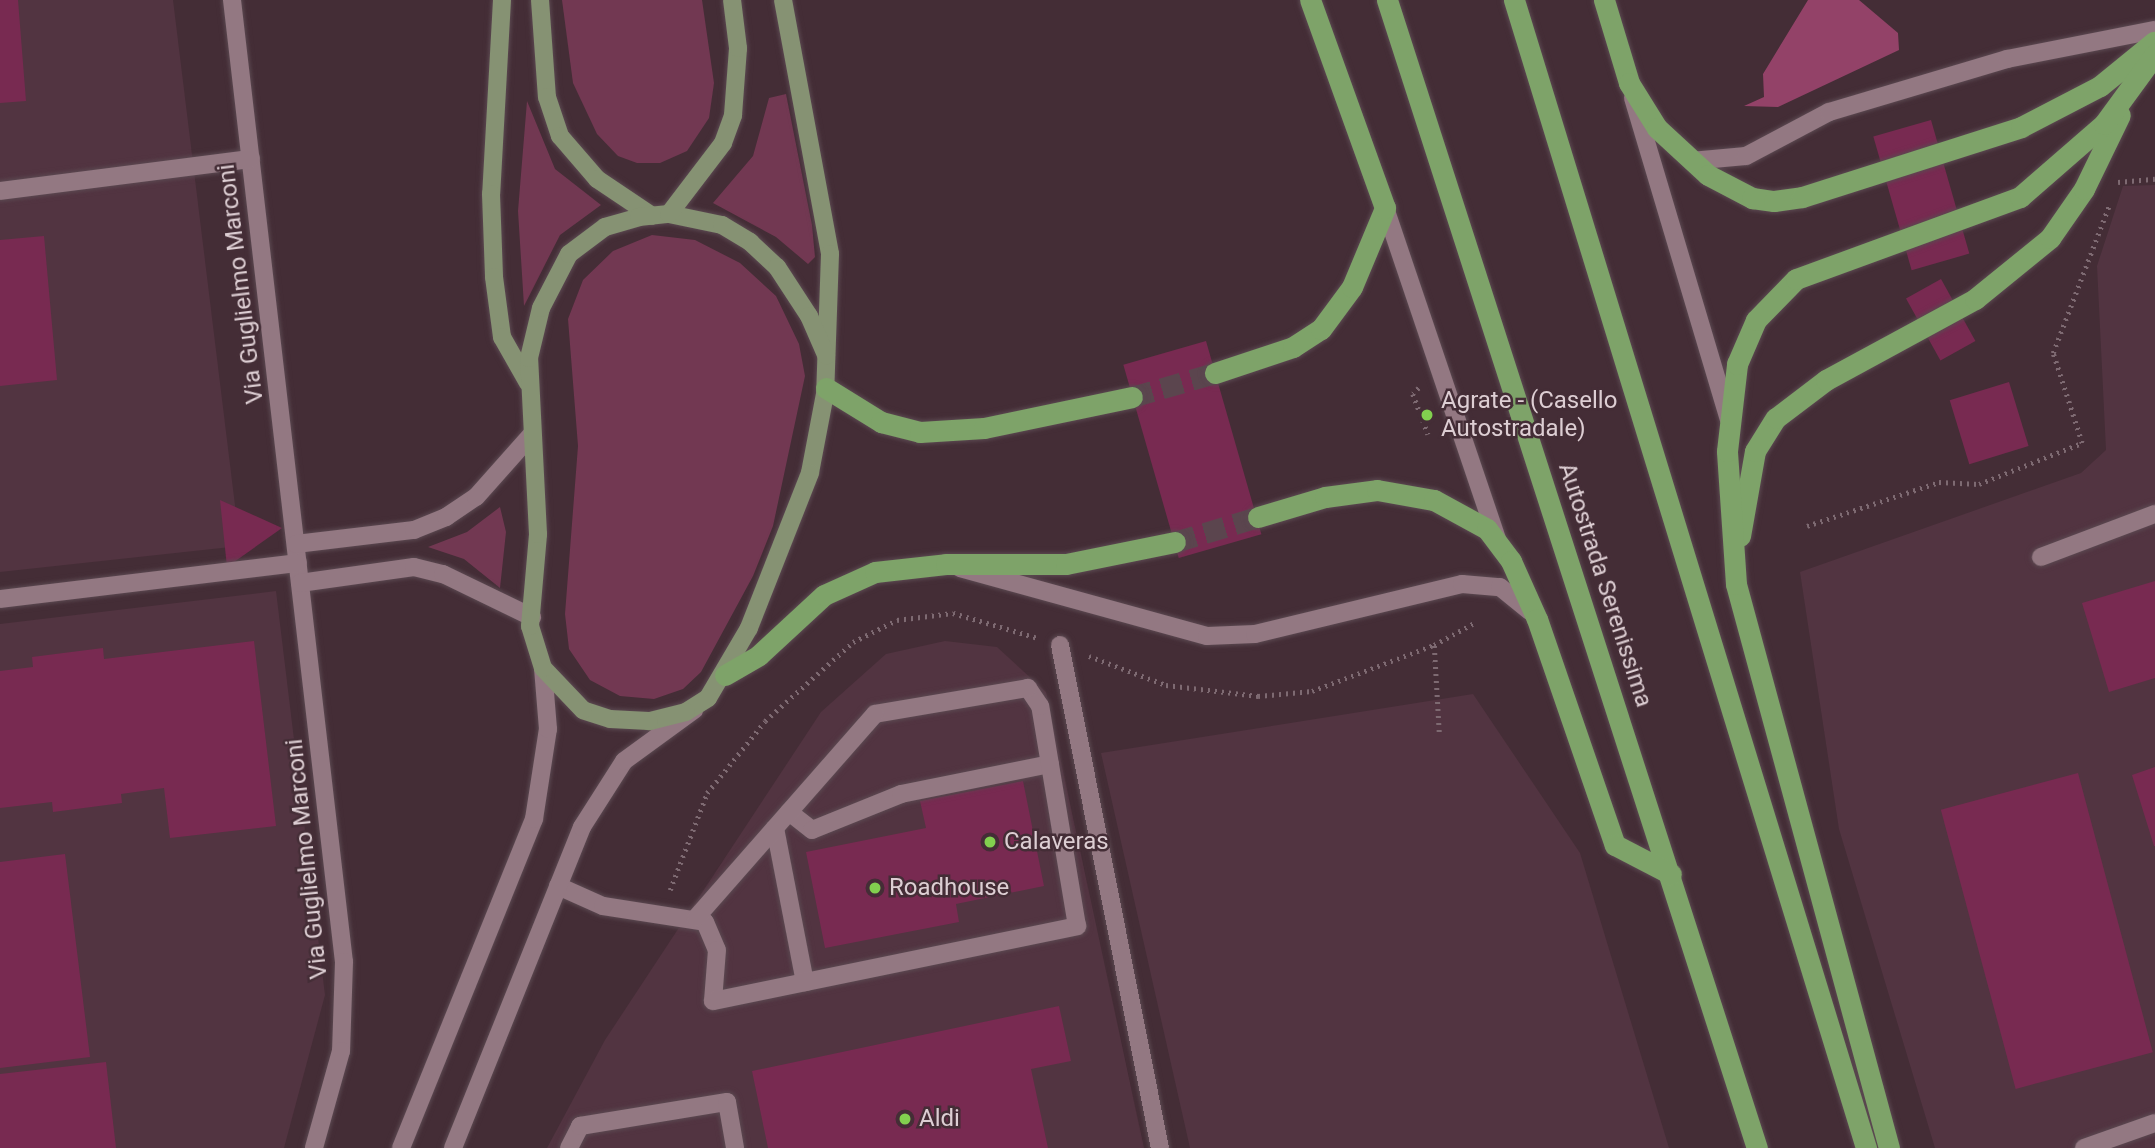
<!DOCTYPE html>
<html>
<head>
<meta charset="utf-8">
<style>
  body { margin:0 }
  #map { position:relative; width:2155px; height:1148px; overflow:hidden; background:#442d36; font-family:Roboto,sans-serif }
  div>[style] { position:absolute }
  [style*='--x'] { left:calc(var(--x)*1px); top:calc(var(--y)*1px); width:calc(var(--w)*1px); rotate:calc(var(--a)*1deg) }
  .built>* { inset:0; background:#523441 }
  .green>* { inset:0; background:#723852 }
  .forest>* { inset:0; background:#934268 }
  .building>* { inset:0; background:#782a51; transform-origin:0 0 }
  .highway-tunnel>* { height:21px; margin-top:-10.5px; transform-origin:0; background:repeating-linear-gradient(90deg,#5b454e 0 21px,transparent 0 31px) }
  .path>* { height:4.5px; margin-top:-2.25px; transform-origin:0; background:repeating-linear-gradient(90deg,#7e6a72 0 2px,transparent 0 7px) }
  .roads { filter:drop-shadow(0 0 2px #5b4951) drop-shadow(0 0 2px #5b4951) }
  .minor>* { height:18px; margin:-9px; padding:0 9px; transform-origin:9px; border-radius:9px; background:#937882 }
  .major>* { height:18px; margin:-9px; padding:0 9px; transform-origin:9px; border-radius:9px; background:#869273 }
  .highway>* { height:21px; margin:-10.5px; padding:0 10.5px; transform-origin:10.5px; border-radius:10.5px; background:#7ea369 }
  .dots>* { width:19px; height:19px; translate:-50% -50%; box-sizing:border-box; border:4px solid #442d36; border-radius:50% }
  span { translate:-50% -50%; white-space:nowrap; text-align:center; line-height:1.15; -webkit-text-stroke:5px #442d36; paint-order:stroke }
  .street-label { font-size:24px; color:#ddced3 }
  .poi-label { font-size:24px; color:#ddced3 }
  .left { translate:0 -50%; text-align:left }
</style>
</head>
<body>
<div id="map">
  <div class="built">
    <div style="clip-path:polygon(0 0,173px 0,240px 546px,0 572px)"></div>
    <div style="clip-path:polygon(2155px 185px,2155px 1148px,1935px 1148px,1839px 829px,1800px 572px,2081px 473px,2106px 450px,2097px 266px,2123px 186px)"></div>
    <div style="clip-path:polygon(276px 591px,325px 995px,284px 1148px,0 1148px,0 624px)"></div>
    <div style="clip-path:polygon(945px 641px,997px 647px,1046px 692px,1144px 1148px,547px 1148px,605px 1040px,821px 712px,886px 654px)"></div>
    <div style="clip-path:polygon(1473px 694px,1580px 853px,1669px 1148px,1190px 1148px,1101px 753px)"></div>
  </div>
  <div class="green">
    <div style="clip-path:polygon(562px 0,702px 0,714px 83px,709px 118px,687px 151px,660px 163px,637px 163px,618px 156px,597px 134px,573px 83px)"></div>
    <div style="clip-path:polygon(786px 94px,812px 225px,815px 257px,808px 264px,776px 237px,713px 203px,753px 156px,769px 98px)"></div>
    <div style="clip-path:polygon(527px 101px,555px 169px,601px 205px,560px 235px,524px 306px,518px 211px)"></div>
    <div style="clip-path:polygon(652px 235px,695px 240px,740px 263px,776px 296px,799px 344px,805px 376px,773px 526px,753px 576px,701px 672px,683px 689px,654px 699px,620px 696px,590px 680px,569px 649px,565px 614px,578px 446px,568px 319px,583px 280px,613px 251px)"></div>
    <div style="clip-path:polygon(500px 507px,506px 532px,500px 588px,464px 559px,428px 547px,467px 532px)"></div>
  </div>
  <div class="forest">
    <div style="clip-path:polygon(1808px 0,1859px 0,1898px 33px,1899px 50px,1778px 107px,1744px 106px,1764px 97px,1763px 74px)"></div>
  </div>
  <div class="building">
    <div style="clip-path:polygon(0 0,18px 0,26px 101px,0 103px)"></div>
    <div style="left:1931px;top:120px;width:139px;height:60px;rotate:74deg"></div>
    <div style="clip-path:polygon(44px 236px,57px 380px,0 386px,0 240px)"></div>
    <div style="left:1941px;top:279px;width:71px;height:40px;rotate:61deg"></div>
    <div style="left:1206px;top:341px;width:201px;height:86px;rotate:74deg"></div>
    <div style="left:2009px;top:382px;width:67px;height:62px;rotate:73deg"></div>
    <div style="clip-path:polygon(220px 500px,282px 528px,227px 567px)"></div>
    <div style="clip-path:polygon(2155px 581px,2155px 678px,2109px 692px,2082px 603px)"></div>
    <div style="clip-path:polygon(254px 641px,276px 826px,170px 838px,164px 788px,121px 794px,122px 803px,53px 812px,52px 802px,0 808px,0 671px,33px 667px,32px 657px,103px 648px,104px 659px)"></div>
    <div style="clip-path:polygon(2155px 767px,2155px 846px,2154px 846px,2132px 775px)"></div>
    <div style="left:2078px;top:773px;width:289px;height:142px;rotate:75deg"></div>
    <div style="clip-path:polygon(1023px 781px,1044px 886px,956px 904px,959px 922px,825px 948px,806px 852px,926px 828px,920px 801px)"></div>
    <div style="clip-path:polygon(65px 854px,90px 1057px,0 1068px,0 862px)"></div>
    <div style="clip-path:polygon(1059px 1006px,1071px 1061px,1031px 1069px,1048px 1148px,768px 1148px,752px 1071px)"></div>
    <div style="clip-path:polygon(106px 1062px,116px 1148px,0 1148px,0 1074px)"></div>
  </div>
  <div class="highway-tunnel">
    <div style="--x:1132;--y:397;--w:86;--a:-16.1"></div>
    <div style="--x:1175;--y:542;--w:87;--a:-16.8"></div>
  </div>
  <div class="path">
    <div style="--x:2118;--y:182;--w:37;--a:-5"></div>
    <div style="--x:1419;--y:388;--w:8;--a:135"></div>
    <div style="--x:1413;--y:394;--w:43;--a:69.4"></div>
    <div style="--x:1807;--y:526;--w:139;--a:-18.4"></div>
    <div style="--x:1939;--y:482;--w:40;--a:2.9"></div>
    <div style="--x:1979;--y:484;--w:111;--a:-21.7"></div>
    <div style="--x:2082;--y:443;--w:95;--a:-107.9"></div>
    <div style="--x:2053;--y:353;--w:160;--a:-69.2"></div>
    <div style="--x:1089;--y:656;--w:82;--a:20.6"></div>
    <div style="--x:1166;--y:685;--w:93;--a:6.8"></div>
    <div style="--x:1258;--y:696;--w:54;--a:-5.3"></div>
    <div style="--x:1312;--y:691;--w:130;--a:-20.7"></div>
    <div style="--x:1439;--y:732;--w:87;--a:-93.3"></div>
    <div style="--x:1434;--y:645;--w:48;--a:-28.7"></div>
    <div style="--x:670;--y:890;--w:104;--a:-69.1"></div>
    <div style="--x:707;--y:793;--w:92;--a:-51.1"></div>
    <div style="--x:765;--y:721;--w:118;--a:-41.9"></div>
    <div style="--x:853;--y:642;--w:49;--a:-26.6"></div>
    <div style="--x:897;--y:620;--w:56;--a:-7.1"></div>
    <div style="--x:953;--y:613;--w:89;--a:16.4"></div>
  </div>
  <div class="roads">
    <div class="minor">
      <div style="--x:232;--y:0;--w:968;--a:83.36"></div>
      <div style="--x:344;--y:962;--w:89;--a:91.9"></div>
      <div style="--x:341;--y:1051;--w:101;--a:105.6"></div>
      <div style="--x:1633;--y:98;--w:336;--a:73.4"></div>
      <div style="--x:1691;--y:161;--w:55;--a:-5.2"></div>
      <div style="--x:1746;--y:156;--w:94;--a:-27.9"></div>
      <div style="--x:1829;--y:112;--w:186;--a:-16.6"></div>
      <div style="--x:2007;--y:59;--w:151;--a:-11.1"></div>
      <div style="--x:0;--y:191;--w:253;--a:-7.3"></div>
      <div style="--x:1385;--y:208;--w:349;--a:71.3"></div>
      <div style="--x:296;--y:544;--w:119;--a:-6.8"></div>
      <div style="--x:414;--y:530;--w:35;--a:-22"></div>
      <div style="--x:446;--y:517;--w:36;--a:-34"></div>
      <div style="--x:476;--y:497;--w:83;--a:-48.4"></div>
      <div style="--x:2041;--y:557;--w:122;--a:-20.7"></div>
      <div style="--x:960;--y:568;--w:256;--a:15.4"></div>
      <div style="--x:1207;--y:636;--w:48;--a:-2.4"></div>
      <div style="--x:1255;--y:634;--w:213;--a:-13.6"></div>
      <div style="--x:1462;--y:584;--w:38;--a:5"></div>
      <div style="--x:1500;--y:587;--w:38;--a:39"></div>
      <div style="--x:300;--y:583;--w:115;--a:-8"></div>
      <div style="--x:414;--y:567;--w:30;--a:14"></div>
      <div style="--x:443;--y:574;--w:99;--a:25.8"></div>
      <div style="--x:0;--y:599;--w:300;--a:-6.9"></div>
      <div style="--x:1060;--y:645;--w:513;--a:78.76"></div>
      <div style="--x:789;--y:812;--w:29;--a:38"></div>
      <div style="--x:812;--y:830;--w:96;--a:-22"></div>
      <div style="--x:901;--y:794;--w:152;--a:-11.4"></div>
      <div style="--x:775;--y:828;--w:157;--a:79"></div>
      <div style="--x:558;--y:886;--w:49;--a:24"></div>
      <div style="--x:603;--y:906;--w:103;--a:8.9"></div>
      <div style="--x:705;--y:922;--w:30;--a:67"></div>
      <div style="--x:717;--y:950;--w:51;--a:94.5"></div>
      <div style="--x:713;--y:1001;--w:372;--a:-11.6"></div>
      <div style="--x:1077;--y:926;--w:223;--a:-99.5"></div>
      <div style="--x:1040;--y:706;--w:22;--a:-124"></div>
      <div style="--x:1028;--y:688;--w:155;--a:170.4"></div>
      <div style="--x:875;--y:714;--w:271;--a:131.3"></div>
      <div style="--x:401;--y:1148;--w:355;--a:-68"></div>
      <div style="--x:534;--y:819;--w:91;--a:-81.2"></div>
      <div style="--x:548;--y:729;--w:61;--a:-94.7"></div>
      <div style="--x:453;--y:1148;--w:346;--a:-68.1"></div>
      <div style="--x:582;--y:827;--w:78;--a:-57.5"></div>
      <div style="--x:624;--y:761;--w:87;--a:-36.1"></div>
      <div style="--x:569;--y:1148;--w:25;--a:-63"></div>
      <div style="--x:580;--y:1126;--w:149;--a:-9.3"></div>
      <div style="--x:727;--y:1102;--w:47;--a:80.1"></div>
      <div style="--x:2084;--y:1148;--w:75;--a:-19.4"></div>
    </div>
    <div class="major">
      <div style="--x:502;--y:0;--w:194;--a:93.2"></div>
      <div style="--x:491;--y:194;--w:83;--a:87.9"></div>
      <div style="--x:494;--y:277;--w:61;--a:82.4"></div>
      <div style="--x:502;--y:337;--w:53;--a:60.5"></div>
      <div style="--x:540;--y:0;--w:97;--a:85.9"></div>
      <div style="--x:547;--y:97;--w:41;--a:71.6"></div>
      <div style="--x:560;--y:136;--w:57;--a:49.3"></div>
      <div style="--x:597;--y:179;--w:66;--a:33.9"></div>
      <div style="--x:783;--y:0;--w:258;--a:79.5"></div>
      <div style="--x:830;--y:254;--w:140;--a:92"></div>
      <div style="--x:825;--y:394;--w:80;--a:100.8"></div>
      <div style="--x:810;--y:473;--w:167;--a:111.5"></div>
      <div style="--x:749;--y:628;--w:81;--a:120.4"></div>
      <div style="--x:708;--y:698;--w:26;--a:148"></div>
      <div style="--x:686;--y:712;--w:38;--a:166"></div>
      <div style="--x:649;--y:721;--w:39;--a:-177"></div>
      <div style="--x:610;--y:719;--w:28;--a:-162"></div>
      <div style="--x:583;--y:710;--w:58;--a:-133.6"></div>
      <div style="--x:543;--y:668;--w:44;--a:-107.2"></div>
      <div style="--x:530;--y:626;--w:92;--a:-85"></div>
      <div style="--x:538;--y:534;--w:176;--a:-92.9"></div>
      <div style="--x:529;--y:358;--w:51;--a:-76.5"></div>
      <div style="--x:541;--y:308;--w:61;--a:-62.6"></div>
      <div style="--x:569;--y:254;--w:45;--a:-36.9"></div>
      <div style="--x:605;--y:227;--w:35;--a:-16"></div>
      <div style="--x:639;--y:217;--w:30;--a:-6"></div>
      <div style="--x:669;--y:214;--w:54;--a:11.7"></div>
      <div style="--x:722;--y:225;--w:33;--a:31"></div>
      <div style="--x:750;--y:242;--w:37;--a:43"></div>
      <div style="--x:777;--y:267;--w:59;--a:56.9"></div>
      <div style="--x:809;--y:316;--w:43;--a:66.4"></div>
      <div style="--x:669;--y:214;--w:89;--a:-52.7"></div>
      <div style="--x:723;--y:143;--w:30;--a:-70"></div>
      <div style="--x:733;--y:115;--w:67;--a:-85.7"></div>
      <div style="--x:738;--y:48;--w:48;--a:-97.1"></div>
    </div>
    <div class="highway">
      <div style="--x:1387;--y:0;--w:1206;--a:72.14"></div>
      <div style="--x:1514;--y:0;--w:1201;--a:72.95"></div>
      <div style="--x:1604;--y:0;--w:87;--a:73.2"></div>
      <div style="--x:1629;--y:83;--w:53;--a:58.1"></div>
      <div style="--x:1657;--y:128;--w:69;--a:42.7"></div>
      <div style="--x:1708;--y:175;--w:50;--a:27.6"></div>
      <div style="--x:1752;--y:198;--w:22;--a:8"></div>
      <div style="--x:1774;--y:201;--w:28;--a:-8"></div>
      <div style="--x:1802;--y:197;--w:230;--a:-17.7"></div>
      <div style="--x:2021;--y:127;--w:89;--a:-27.4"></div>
      <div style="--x:2100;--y:86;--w:70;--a:-39.2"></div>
      <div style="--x:1215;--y:373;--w:82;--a:-18.4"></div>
      <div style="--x:1293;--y:347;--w:33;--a:-33"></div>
      <div style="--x:1321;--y:329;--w:52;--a:-53.6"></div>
      <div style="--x:1352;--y:287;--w:86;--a:-67.3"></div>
      <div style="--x:1385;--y:208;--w:221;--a:-109.8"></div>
      <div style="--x:826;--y:388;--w:65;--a:31.7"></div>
      <div style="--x:881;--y:422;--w:40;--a:14.4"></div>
      <div style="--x:920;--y:432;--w:64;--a:-3.6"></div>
      <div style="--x:984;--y:428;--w:151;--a:-11.8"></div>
      <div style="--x:1258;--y:517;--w:70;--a:-16.6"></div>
      <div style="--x:1325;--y:497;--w:52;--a:-7.7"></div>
      <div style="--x:1377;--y:490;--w:58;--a:10"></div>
      <div style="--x:1434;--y:500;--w:60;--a:28.7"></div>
      <div style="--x:1487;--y:529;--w:40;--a:53"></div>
      <div style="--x:1511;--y:561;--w:64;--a:65.9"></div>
      <div style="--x:1537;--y:619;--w:239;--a:71"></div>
      <div style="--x:1615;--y:845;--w:63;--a:27.4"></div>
      <div style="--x:1740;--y:536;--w:86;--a:-80"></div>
      <div style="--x:1755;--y:451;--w:39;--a:-58"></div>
      <div style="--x:1776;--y:418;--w:63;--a:-37.2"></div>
      <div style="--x:1826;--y:380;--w:170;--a:-28.5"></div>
      <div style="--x:1975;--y:299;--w:97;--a:-39.1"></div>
      <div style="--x:2050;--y:238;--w:60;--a:-55.2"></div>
      <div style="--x:2084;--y:189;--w:82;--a:-64.1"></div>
      <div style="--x:725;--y:675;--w:39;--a:-30"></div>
      <div style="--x:759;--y:655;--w:88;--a:-42.7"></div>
      <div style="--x:824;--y:595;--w:56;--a:-24.3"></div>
      <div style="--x:875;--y:572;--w:71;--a:-6.4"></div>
      <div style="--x:946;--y:564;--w:120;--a:0"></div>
      <div style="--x:1066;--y:564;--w:111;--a:-11.4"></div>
      <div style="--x:1889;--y:1148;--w:584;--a:-105.18"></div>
      <div style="--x:1736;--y:584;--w:133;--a:-93.9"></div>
      <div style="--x:1727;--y:451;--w:88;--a:-83.4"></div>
      <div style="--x:1737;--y:364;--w:48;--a:-66.6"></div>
      <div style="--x:1756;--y:320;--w:57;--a:-45.7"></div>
      <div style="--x:1796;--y:279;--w:239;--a:-20.1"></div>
      <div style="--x:2020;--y:197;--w:111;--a:-41"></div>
      <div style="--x:2104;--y:124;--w:87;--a:-53.9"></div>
    </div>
  </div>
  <div class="dots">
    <div style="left:1427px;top:415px;background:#82d04f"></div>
    <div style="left:990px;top:842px;background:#82d04f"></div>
    <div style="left:875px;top:888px;background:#82d04f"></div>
    <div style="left:905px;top:1119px;background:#82d04f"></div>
  </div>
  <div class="street-label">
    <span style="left:241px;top:284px;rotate:-97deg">Via Guglielmo Marconi</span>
    <span style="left:1605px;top:585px;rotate:72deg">Autostrada Serenissima</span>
    <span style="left:307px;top:859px;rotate:-96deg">Via Guglielmo Marconi</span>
  </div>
  <div class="poi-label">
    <span class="left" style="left:1441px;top:415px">Agrate - (Casello<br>Autostradale)</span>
    <span class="left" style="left:1004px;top:842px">Calaveras</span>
    <span class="left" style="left:889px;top:888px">Roadhouse</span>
    <span class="left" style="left:919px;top:1119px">Aldi</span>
  </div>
</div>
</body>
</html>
